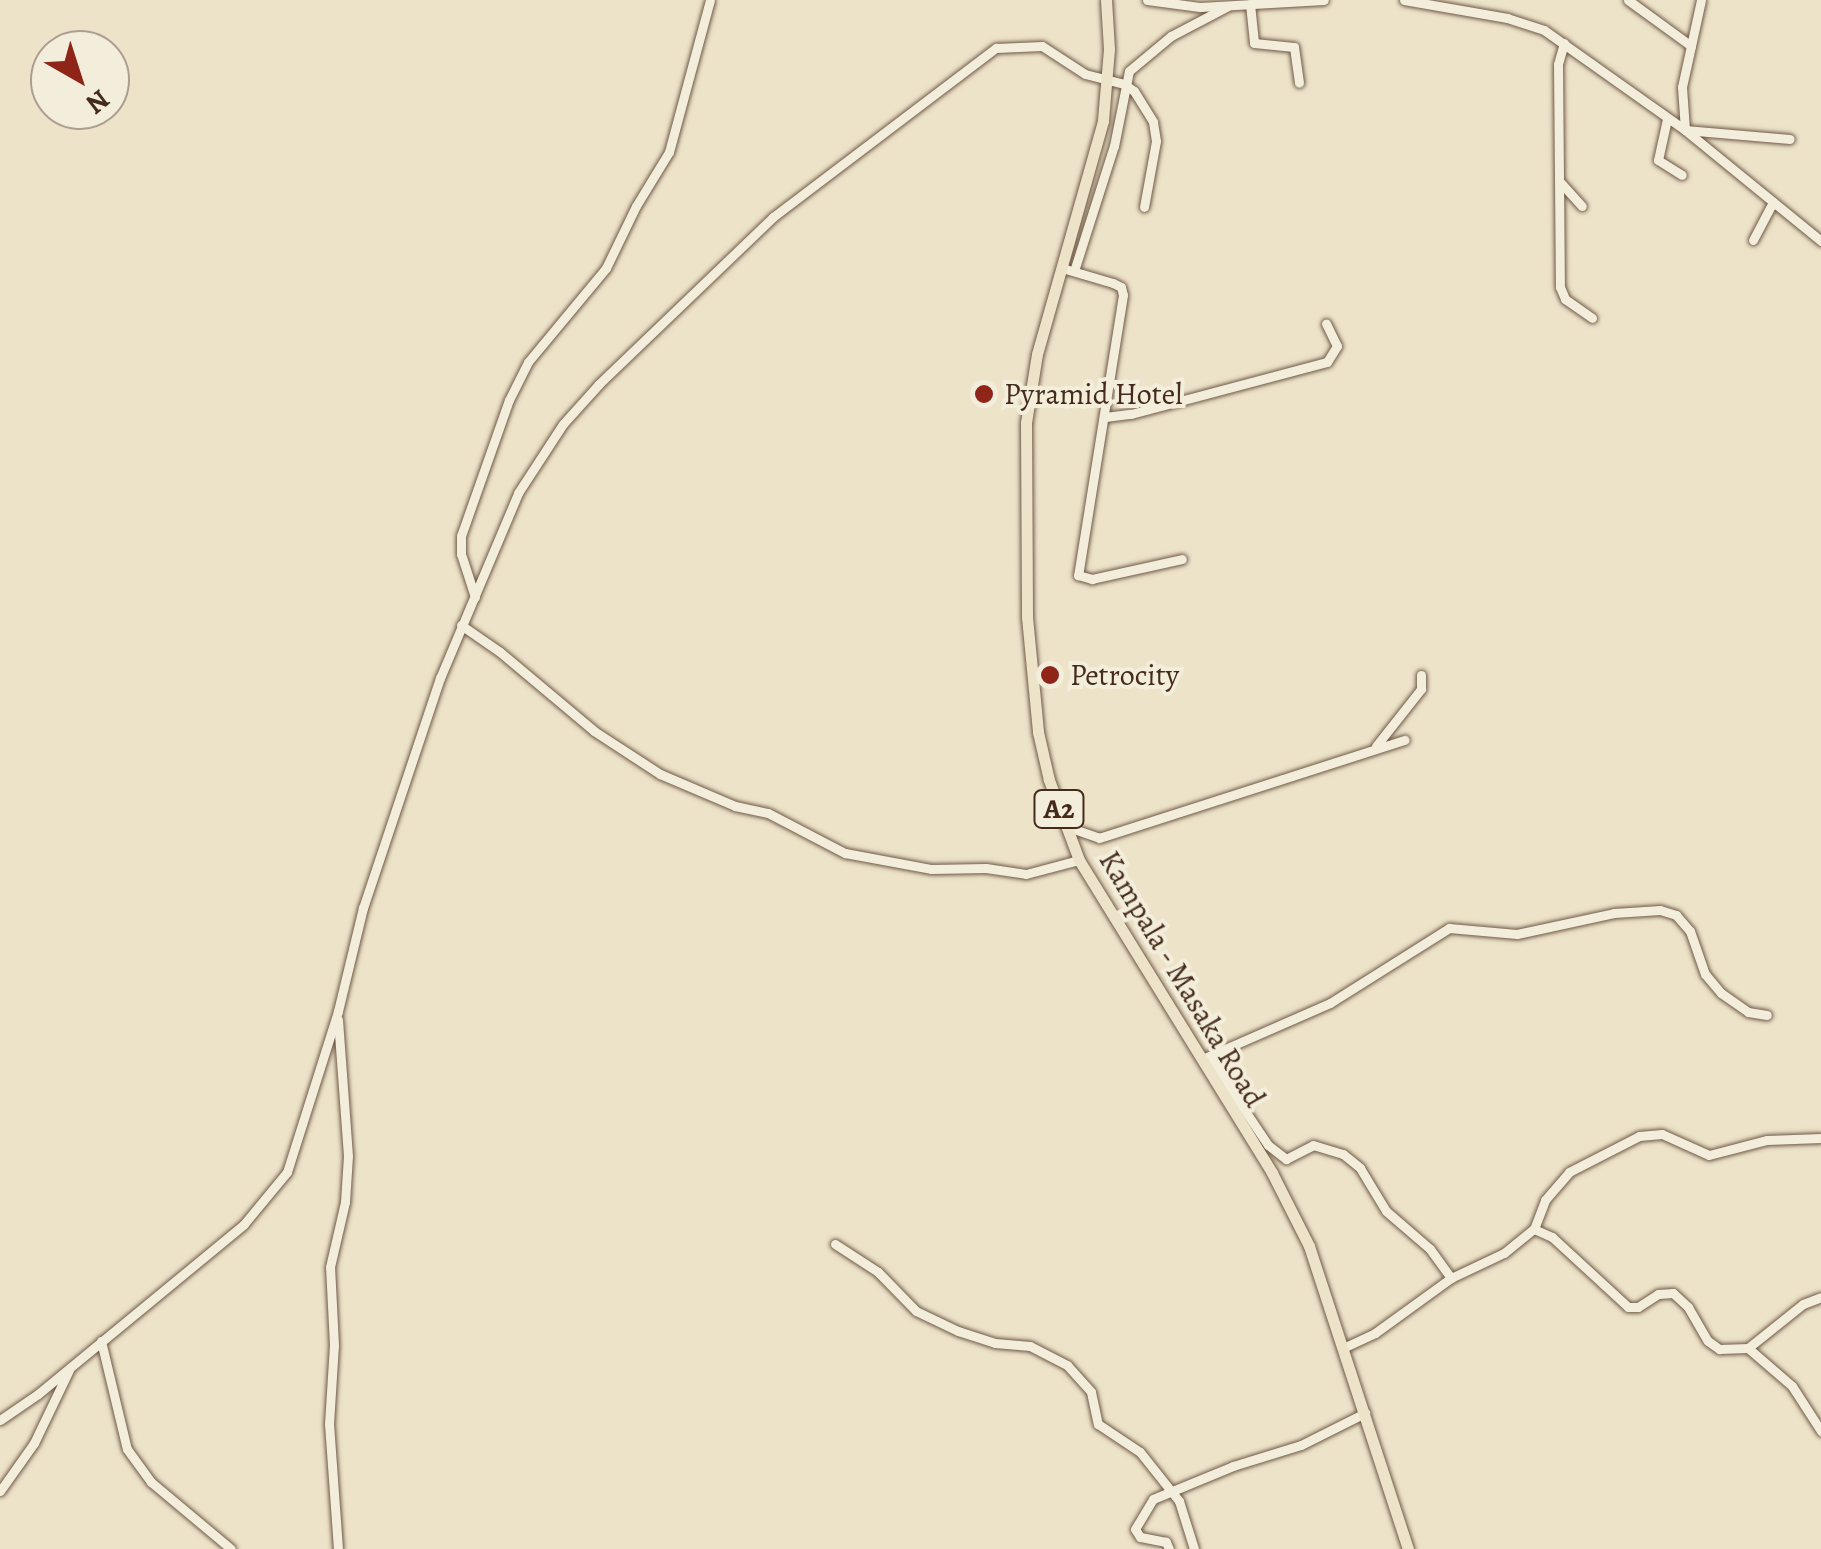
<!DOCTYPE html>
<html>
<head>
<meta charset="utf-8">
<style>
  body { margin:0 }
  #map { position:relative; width:1821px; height:1549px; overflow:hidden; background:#ede3c9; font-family:Alegreya,serif }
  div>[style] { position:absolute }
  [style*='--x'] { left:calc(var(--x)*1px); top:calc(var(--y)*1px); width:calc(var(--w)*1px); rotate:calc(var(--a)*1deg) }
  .roads { filter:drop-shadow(0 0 2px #6f5946) drop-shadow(0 0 2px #6f5946) }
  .minor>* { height:9px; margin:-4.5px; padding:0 4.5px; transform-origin:4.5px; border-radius:4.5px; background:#f3eddc }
  .major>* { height:11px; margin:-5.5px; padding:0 5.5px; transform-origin:5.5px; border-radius:5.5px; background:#ede3c9 }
  .dots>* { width:28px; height:28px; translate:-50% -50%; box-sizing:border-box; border:5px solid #f3eddc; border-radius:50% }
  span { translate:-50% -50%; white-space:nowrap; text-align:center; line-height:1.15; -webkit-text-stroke:8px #f3eddc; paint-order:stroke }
  .shield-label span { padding:2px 8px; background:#f3eddc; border:2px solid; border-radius:8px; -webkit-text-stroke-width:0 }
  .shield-label { font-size:28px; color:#452b1b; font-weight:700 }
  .poi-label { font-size:30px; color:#452b1b }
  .left { translate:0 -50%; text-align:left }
  .street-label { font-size:30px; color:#452b1b }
  .north { position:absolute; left:30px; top:30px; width:100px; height:100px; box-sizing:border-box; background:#f3eddc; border:2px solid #ad9f8f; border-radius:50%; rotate:141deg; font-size:28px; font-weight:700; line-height:40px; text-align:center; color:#452b1b }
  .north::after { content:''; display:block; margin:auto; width:35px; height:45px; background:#8f2418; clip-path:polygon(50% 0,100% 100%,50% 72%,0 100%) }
</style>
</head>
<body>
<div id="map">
  <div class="roads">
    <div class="minor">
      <div style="--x:1147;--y:0;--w:53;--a:7.5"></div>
      <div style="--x:1200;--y:7;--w:124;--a:-3.2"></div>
      <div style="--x:1404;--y:0;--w:105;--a:9.9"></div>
      <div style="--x:1507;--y:18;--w:39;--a:18"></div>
      <div style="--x:1544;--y:30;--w:173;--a:35.3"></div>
      <div style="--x:1685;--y:130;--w:176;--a:39.2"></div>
      <div style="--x:1628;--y:0;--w:78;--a:36.1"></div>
      <div style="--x:1691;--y:46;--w:42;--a:102.4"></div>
      <div style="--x:1682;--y:87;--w:43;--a:86"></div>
      <div style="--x:1685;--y:130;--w:105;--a:4.9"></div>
      <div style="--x:1250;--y:4;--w:39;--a:84"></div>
      <div style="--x:1254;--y:43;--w:40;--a:5.7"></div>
      <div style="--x:1294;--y:47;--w:36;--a:82"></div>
      <div style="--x:1564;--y:43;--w:22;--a:106"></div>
      <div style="--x:1558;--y:64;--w:223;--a:89.5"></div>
      <div style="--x:1560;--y:287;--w:13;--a:67"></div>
      <div style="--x:1565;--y:299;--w:33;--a:35"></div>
      <div style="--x:1691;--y:46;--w:47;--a:-77.7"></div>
      <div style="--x:1667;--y:119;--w:42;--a:102.4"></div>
      <div style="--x:1658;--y:160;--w:28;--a:32"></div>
      <div style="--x:1561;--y:183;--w:31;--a:48"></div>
      <div style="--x:1753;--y:240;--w:43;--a:-62.2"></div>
      <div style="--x:1062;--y:268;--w:53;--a:16.4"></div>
      <div style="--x:1113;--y:283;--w:9;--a:27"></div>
      <div style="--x:1121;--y:287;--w:8;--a:76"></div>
      <div style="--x:1123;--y:295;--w:284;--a:99.1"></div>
      <div style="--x:1078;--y:575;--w:15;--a:16"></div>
      <div style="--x:1092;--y:579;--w:92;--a:-12.5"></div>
      <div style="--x:1074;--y:271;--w:131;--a:-72.3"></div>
      <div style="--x:1114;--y:146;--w:76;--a:-78.7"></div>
      <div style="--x:1129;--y:71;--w:55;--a:-39.8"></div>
      <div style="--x:1171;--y:36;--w:64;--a:-27.8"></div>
      <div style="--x:1105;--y:417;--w:26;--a:-7"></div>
      <div style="--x:1131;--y:414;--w:203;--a:-14.9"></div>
      <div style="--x:1327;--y:362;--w:19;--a:-58"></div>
      <div style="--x:1337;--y:346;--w:25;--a:-116"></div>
      <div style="--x:475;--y:597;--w:45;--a:-108"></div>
      <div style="--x:461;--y:554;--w:18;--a:-90"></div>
      <div style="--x:461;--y:536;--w:144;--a:-70.6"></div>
      <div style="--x:509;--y:400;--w:42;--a:-63.4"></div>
      <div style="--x:528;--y:362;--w:122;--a:-50.3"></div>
      <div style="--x:606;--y:268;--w:69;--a:-64.2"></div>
      <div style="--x:636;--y:206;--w:63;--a:-58.6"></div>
      <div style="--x:669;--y:152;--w:157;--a:-74.9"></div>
      <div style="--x:461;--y:625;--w:47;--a:34.7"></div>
      <div style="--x:500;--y:652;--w:123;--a:40"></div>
      <div style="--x:594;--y:731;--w:79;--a:33.1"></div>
      <div style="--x:660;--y:774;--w:82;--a:23.1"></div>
      <div style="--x:735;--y:806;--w:34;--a:12"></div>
      <div style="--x:768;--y:813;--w:87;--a:27.5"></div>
      <div style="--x:845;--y:853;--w:87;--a:10.5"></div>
      <div style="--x:931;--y:869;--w:55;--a:-1"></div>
      <div style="--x:986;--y:868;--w:40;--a:8.5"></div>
      <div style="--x:1026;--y:874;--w:55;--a:-14.8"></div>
      <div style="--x:1376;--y:746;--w:73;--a:-51.7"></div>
      <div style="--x:1421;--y:689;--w:14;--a:-90"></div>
      <div style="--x:1065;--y:826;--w:36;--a:19"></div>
      <div style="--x:1099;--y:838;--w:321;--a:-17.8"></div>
      <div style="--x:1209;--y:1057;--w:106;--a:56.2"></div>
      <div style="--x:1268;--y:1145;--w:23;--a:38"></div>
      <div style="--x:1286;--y:1159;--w:30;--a:-27"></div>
      <div style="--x:1313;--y:1145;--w:31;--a:17"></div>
      <div style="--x:1343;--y:1154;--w:22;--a:39"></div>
      <div style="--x:1360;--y:1168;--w:50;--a:58.8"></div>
      <div style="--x:1386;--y:1211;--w:58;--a:40.8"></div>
      <div style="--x:1430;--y:1249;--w:36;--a:54"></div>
      <div style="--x:1202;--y:1059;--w:140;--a:-23.6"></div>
      <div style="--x:1330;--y:1003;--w:141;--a:-32.2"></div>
      <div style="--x:1449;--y:928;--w:68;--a:5"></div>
      <div style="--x:1517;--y:934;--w:99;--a:-12.2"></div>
      <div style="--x:1614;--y:913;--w:46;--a:-3.7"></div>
      <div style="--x:1660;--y:910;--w:17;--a:17"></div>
      <div style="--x:1676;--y:915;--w:21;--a:49"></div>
      <div style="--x:1690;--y:931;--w:46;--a:70.8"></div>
      <div style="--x:1705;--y:974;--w:25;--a:50"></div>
      <div style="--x:1721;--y:993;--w:33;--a:35"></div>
      <div style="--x:1748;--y:1012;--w:19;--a:9"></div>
      <div style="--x:1534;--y:1229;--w:20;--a:24"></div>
      <div style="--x:1552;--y:1237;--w:103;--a:42.6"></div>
      <div style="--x:1628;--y:1307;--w:10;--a:0"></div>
      <div style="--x:1638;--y:1307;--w:24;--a:-33"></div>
      <div style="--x:1658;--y:1294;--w:15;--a:-4"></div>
      <div style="--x:1673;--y:1293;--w:21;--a:43"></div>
      <div style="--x:1688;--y:1307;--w:39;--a:60"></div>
      <div style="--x:1708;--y:1341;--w:14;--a:36"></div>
      <div style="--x:1719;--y:1349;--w:29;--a:-2"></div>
      <div style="--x:1748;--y:1348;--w:70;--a:-38.7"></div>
      <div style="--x:1803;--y:1304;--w:19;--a:-21"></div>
      <div style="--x:835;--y:1244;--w:51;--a:33.1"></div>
      <div style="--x:878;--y:1272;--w:54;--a:45.7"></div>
      <div style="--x:916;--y:1311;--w:47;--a:25.5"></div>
      <div style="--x:958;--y:1331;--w:39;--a:18"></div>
      <div style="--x:995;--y:1343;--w:35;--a:5"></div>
      <div style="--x:1030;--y:1346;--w:42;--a:27.2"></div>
      <div style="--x:1067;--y:1365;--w:36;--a:48"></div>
      <div style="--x:1091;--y:1392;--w:33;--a:78"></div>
      <div style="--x:1098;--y:1424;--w:50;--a:33.7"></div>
      <div style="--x:1140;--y:1452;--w:63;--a:51.5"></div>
      <div style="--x:1179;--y:1501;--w:50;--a:72.6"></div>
      <div style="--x:101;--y:1341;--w:111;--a:76.5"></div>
      <div style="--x:127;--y:1449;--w:41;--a:54"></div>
      <div style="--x:151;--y:1482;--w:104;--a:39.9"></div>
      <div style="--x:1343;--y:1348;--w:35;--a:-25"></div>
      <div style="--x:1375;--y:1333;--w:94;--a:-35.9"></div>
      <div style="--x:1451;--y:1278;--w:59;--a:-25.3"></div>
      <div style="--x:1504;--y:1253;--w:38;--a:-39"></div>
      <div style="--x:1534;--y:1229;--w:31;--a:-69"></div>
      <div style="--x:1545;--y:1200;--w:37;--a:-49"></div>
      <div style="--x:1569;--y:1172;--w:79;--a:-27.2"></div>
      <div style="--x:1639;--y:1136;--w:23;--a:-5"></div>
      <div style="--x:1662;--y:1134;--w:51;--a:24.1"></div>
      <div style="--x:1709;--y:1155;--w:60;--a:-14.5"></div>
      <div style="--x:1767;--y:1140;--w:54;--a:-2.1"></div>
      <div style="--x:1748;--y:1348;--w:58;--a:40.8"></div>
      <div style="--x:1792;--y:1386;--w:54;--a:57.2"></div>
      <div style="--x:0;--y:1420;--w:46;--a:-34.4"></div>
      <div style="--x:38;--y:1394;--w:267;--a:-39.5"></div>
      <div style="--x:244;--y:1224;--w:67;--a:-50.4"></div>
      <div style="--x:287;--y:1172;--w:169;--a:-72.4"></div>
      <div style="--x:338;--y:1011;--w:106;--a:-76.4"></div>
      <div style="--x:363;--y:908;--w:243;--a:-71.5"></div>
      <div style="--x:440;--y:678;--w:201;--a:-67.1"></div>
      <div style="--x:518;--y:493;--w:82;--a:-56.9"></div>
      <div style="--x:563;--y:424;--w:54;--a:-48"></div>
      <div style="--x:599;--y:384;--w:241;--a:-43.8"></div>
      <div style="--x:773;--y:217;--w:280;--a:-37.2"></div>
      <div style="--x:996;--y:48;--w:46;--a:-2.5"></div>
      <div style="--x:1042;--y:46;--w:51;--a:33.1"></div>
      <div style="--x:1085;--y:74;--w:40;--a:14.4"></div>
      <div style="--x:1124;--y:84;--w:12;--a:35"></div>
      <div style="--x:1134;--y:91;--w:36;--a:58"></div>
      <div style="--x:1153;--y:122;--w:19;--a:81"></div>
      <div style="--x:1156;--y:141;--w:67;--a:100.3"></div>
      <div style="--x:0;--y:1491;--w:59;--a:-54.7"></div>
      <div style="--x:34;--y:1443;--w:81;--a:-64.4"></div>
      <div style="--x:338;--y:1549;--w:125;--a:-94.1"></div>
      <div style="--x:329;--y:1424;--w:79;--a:-86.4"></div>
      <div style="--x:334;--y:1345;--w:78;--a:-92.9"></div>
      <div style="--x:330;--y:1267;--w:67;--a:-77"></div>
      <div style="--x:345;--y:1202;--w:46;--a:-86.3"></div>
      <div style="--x:348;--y:1156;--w:137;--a:-94.2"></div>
      <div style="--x:1169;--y:1549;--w:8;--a:-113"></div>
      <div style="--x:1166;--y:1542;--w:26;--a:-169"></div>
      <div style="--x:1140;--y:1537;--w:9;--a:-122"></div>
      <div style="--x:1135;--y:1529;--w:35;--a:-59"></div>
      <div style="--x:1153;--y:1499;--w:87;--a:-22.4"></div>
      <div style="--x:1233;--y:1466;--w:71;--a:-17.2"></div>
      <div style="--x:1301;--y:1445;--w:72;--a:-26.6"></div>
    </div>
    <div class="major">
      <div style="--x:1106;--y:0;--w:49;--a:86.5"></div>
      <div style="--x:1109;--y:49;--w:72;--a:94.8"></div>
      <div style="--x:1103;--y:121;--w:242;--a:105.8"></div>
      <div style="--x:1037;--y:354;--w:70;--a:99.1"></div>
      <div style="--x:1026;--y:423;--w:194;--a:89.7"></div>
      <div style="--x:1027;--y:617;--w:116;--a:84.5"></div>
      <div style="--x:1038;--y:732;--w:49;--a:77.1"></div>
      <div style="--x:1049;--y:780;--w:85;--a:69.4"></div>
      <div style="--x:1079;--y:860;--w:368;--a:58.3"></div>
      <div style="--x:1272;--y:1173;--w:82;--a:63.1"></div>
      <div style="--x:1309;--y:1246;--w:319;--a:71.9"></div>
    </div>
  </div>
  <div class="dots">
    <div style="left:984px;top:394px;background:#8f2418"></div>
    <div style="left:1050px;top:675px;background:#8f2418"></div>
  </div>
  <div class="shield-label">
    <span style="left:1059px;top:809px">A2</span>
  </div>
  <div class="poi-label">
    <span class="left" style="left:1004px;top:394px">Pyramid Hotel</span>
    <span class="left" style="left:1070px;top:675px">Petrocity</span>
  </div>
  <div class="street-label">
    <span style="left:1182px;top:979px;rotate:59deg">Kampala - Masaka Road</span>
  </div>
  <div class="north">N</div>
</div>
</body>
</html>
